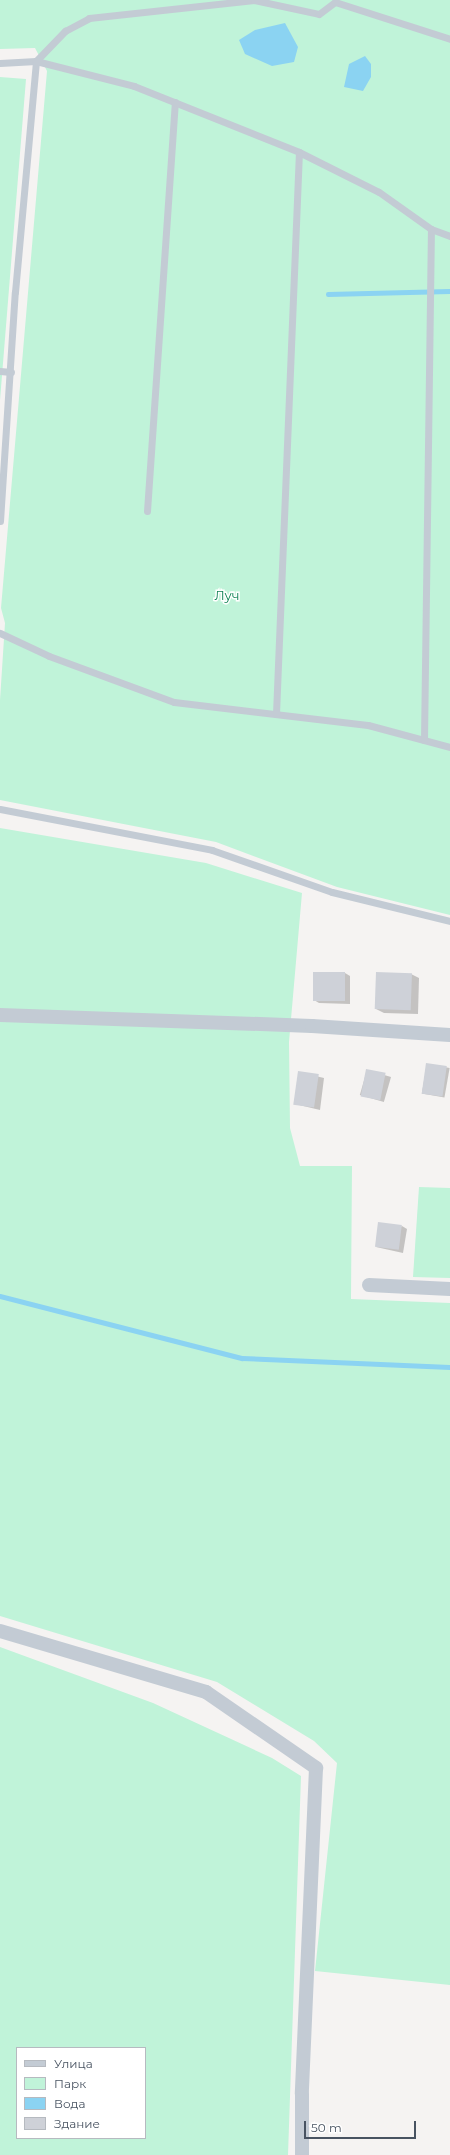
<!DOCTYPE html>
<html>
<head>
<meta charset="utf-8">
<style>
  body { margin:0 }
  #map { position:relative; width:450px; height:2155px; overflow:hidden; background:#f5f3f2; font-family:Montserrat,sans-serif }
  div>[style] { position:absolute }
  [style*='--x'] { left:calc(var(--x)*1px); top:calc(var(--y)*1px); width:calc(var(--w)*1px); rotate:calc(var(--a)*1deg) }
  .green>* { inset:0; background:#c0f3d9 }
  .water>* { inset:0; background:#8bd3f2 }
  .shadow>* { inset:0; background:#0003; transform-origin:0 0 }
  .stream>* { height:4.5px; margin:-2.25px; padding:0 2.25px; transform-origin:2.25px; border-radius:2.25px; background:#8bd3f2 }
  .building>* { inset:0; background:#ced1d8; transform-origin:0 0 }
  .lane>* { height:7px; margin:-3.5px; padding:0 3.5px; transform-origin:3.5px; border-radius:3.5px; background:#c3cbd4 }
  .street>* { height:14px; margin:-7px; padding:0 7px; transform-origin:7px; border-radius:7px; background:#c3cbd4 }
  span { translate:-50% -50%; white-space:nowrap; text-align:center; line-height:1.15; -webkit-text-stroke:3px #fff; paint-order:stroke }
  .park-label { font-size:13px; color:#128456 }
  .legend { position:absolute; left:16px; top:2047px; width:130px; height:92px; box-sizing:border-box; background:#fff; border:1px solid #b6bac0; margin:0; padding:5px 7px; list-style:none; font-size:12px; color:#485361 }
  .legend li { display:flex; align-items:center; gap:8px; height:20px }
  .legend b { width:20px; border:1px solid #b6bac0 }
  .scale { position:absolute; left:304px; top:2121px; width:112px; height:18px; box-sizing:border-box; border:2px solid #485361; border-top:0; padding-left:5px; font-size:12px; line-height:14px; white-space:nowrap; color:#485361; -webkit-text-stroke:3px #fff; paint-order:stroke }
</style>
</head>
<body>
<div id="map">
  <div class="green">
    <div style="clip-path:polygon(0 0,450px 0,450px 915px,337px 887px,216px 842px,0 800px,0 700px,5px 623px,1px 608px,47px 71px,35px 48px,0 49px)"></div>
    <div style="clip-path:polygon(0 77px,26px 79px,0 400px)"></div>
    <div style="clip-path:polygon(0 828px,206px 863px,302px 893px,289px 1042px,290px 1128px,300px 1166px,352px 1166px,351px 1299px,450px 1303px,450px 1985px,315px 1971px,337px 1763px,314px 1741px,217px 1682px,0 1616px)"></div>
    <div style="clip-path:polygon(419px 1187px,450px 1188px,450px 1278px,413px 1277px)"></div>
    <div style="clip-path:polygon(evenodd,0 1647px,153px 1703px,272px 1758px,301px 1776px,288px 2155px,0 2155px,0 1647px,17px 2048px,145px 2048px,145px 2138px,17px 2138px,17px 2048px)"></div>
  </div>
  <div class="water">
    <div style="clip-path:polygon(285px 23px,298px 47px,294px 62px,272px 66px,245px 54px,239px 40px,255px 30px)"></div>
    <div style="clip-path:polygon(365px 56px,371px 64px,371px 77px,363px 91px,344px 87px,349px 64px)"></div>
  </div>
  <div class="shadow">
    <div style="clip-path:polygon(314px 973px,345px 973px,350px 976px,350px 1004px,319px 1003px,314px 1000px)"></div>
    <div style="clip-path:polygon(411px 974px,419px 978px,418px 1014px,384px 1013px,376px 1009px)"></div>
    <div style="left:427px;top:1064px;width:23px;height:30px;rotate:10deg"></div>
    <div style="left:367px;top:1070px;width:25px;height:26px;rotate:16deg"></div>
    <div style="clip-path:polygon(299px 1072px,324px 1078px,320px 1110px,295px 1104px)"></div>
    <div style="clip-path:polygon(402px 1226px,407px 1229px,403px 1253px,376px 1247px)"></div>
  </div>
  <div class="stream">
    <div style="--x:328;--y:294;--w:122;--a:-1.4"></div>
    <div style="--x:0;--y:1296;--w:250;--a:14.4"></div>
    <div style="--x:242;--y:1358;--w:208;--a:2.5"></div>
  </div>
  <div class="building">
    <div style="left:313px;top:972px;width:32px;height:29px"></div>
    <div style="left:376px;top:972px;width:36px;height:37px;rotate:2deg"></div>
    <div style="left:426px;top:1063px;width:21px;height:31px;rotate:8deg"></div>
    <div style="left:366px;top:1069px;width:20px;height:28px;rotate:11deg"></div>
    <div style="left:298px;top:1071px;width:21px;height:34px;rotate:8deg"></div>
    <div style="left:378px;top:1222px;width:24px;height:25px;rotate:7deg"></div>
  </div>
  <div class="lane">
    <div style="--x:0;--y:63;--w:36;--a:-3"></div>
    <div style="--x:36;--y:61;--w:42;--a:-46"></div>
    <div style="--x:65;--y:31;--w:27;--a:-28"></div>
    <div style="--x:89;--y:18;--w:166;--a:-6.2"></div>
    <div style="--x:254;--y:0;--w:66;--a:12.2"></div>
    <div style="--x:319;--y:14;--w:20;--a:-37"></div>
    <div style="--x:335;--y:2;--w:121;--a:17.8"></div>
    <div style="--x:0;--y:371;--w:11;--a:5"></div>
    <div style="--x:147;--y:511;--w:410;--a:-86.1"></div>
    <div style="--x:0;--y:521;--w:229;--a:-86.3"></div>
    <div style="--x:15;--y:292;--w:232;--a:-84.8"></div>
    <div style="--x:36;--y:61;--w:101;--a:14.3"></div>
    <div style="--x:134;--y:86;--w:178;--a:21.8"></div>
    <div style="--x:299;--y:152;--w:89;--a:26.6"></div>
    <div style="--x:379;--y:192;--w:64;--a:35.4"></div>
    <div style="--x:431;--y:229;--w:20;--a:20"></div>
    <div style="--x:0;--y:633;--w:54;--a:25.1"></div>
    <div style="--x:49;--y:656;--w:133;--a:20.2"></div>
    <div style="--x:174;--y:702;--w:195;--a:6.8"></div>
    <div style="--x:368;--y:725;--w:85;--a:15"></div>
    <div style="--x:276;--y:714;--w:562;--a:-87.66"></div>
    <div style="--x:424;--y:740;--w:511;--a:-89.22"></div>
    <div style="--x:0;--y:809;--w:216;--a:10.9"></div>
    <div style="--x:212;--y:850;--w:127;--a:19.3"></div>
    <div style="--x:332;--y:892;--w:122;--a:13.8"></div>
  </div>
  <div class="street">
    <div style="--x:0;--y:1015;--w:312;--a:2"></div>
    <div style="--x:312;--y:1026;--w:138;--a:3.7"></div>
    <div style="--x:369;--y:1285;--w:81;--a:2.8"></div>
    <div style="--x:0;--y:1631;--w:215;--a:16.5"></div>
    <div style="--x:206;--y:1692;--w:134;--a:34.6"></div>
    <div style="--x:316;--y:1768;--w:326;--a:92.5"></div>
    <div style="--x:302;--y:2094;--w:61;--a:90"></div>
  </div>
  <div class="park-label">
    <span style="left:227px;top:595px">Луч</span>
  </div>
  <ul class="legend">
  <li><b style="height:5px;background:#c3cbd4"></b>Улица</li>
  <li><b style="height:11px;background:#c0f3d9"></b>Парк</li>
  <li><b style="height:11px;background:#8bd3f2"></b>Вода</li>
  <li><b style="height:11px;background:#ced1d8"></b>Здание</li>
  </ul>
  <div class="scale">50 m</div>
</div>
</body>
</html>
